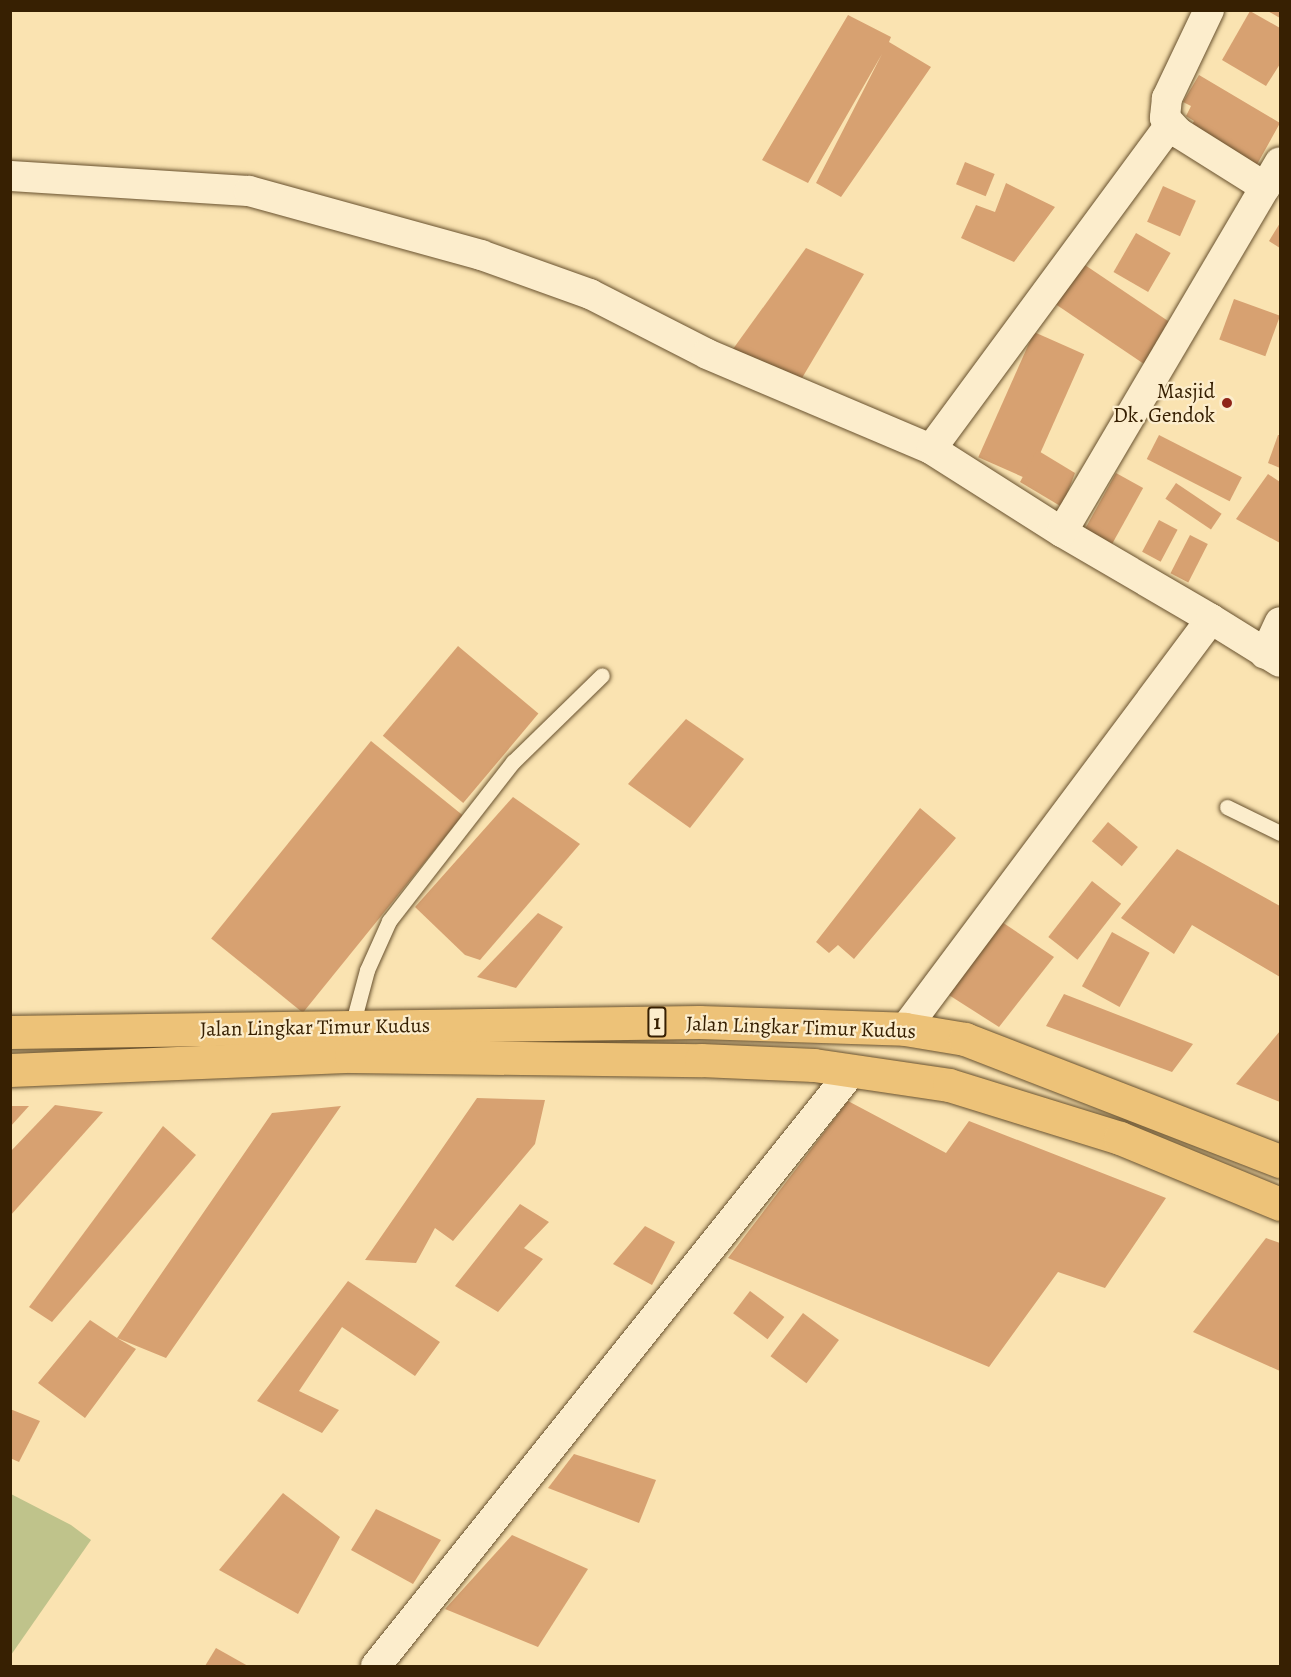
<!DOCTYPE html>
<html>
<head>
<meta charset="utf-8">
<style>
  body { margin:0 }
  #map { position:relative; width:1291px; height:1677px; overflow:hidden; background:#fae3b1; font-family:Alegreya,serif }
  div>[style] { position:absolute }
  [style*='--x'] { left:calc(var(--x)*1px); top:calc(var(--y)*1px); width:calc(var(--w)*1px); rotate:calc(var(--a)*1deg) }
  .green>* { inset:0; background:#bfc38b }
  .building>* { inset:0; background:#d7a171; transform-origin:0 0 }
  .roads { filter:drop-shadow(0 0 2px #68512e) drop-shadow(0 0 2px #68512e) }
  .service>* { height:15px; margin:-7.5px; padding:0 7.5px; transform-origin:7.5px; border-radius:7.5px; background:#fcedcc }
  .minor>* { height:30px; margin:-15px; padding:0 15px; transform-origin:15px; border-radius:15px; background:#fcedcc }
  .trunk>* { height:33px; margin:-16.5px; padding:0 16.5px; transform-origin:16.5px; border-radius:16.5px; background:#edc278 }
  .dots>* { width:16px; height:16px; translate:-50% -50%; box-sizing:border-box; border:3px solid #fcedcc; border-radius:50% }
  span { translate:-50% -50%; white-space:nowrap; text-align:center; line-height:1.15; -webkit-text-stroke:4.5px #fcedcc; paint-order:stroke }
  .shield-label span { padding:2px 4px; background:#fcedcc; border:2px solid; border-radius:4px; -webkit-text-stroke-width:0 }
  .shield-label { font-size:20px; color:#372002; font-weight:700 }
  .poi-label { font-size:21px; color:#372002 }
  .right { translate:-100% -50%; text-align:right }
  .street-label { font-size:21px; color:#372002 }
  .frame { position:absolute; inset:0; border:12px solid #372002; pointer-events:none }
</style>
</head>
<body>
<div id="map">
  <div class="green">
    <div style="clip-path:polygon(11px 1494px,71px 1525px,91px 1540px,11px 1655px)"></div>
  </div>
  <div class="building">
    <div style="clip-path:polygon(1266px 10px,1280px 10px,1280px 18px)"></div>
    <div style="clip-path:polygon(1250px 11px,1280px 28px,1280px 64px,1266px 86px,1222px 60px)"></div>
    <div style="clip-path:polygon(848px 15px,891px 37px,889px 42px,931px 67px,841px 197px,816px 183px,882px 54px,808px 183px,762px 160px)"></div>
    <div style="clip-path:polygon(1199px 75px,1280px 123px,1255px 168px,1189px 129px,1194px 121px,1186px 116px,1191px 106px,1183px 102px)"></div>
    <div style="left:965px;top:162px;width:32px;height:24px;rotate:22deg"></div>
    <div style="clip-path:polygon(1006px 183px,1055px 207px,1014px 262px,961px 238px,976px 205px,995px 212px)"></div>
    <div style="left:1163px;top:186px;width:36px;height:39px;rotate:24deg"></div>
    <div style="clip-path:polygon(1280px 223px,1280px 248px,1269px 241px)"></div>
    <div style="left:1136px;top:233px;width:40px;height:45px;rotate:30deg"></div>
    <div style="clip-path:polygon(806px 248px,864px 274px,802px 378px,733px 349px)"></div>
    <div style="left:1079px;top:261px;width:111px;height:49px;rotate:34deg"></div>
    <div style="left:1234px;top:299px;width:49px;height:43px;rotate:20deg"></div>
    <div style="left:1034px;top:332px;width:55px;height:137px;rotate:24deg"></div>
    <div style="left:1159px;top:435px;width:93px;height:27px;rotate:27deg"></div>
    <div style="clip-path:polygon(1278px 435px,1280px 435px,1280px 468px,1268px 463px)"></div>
    <div style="clip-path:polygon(1037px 450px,1075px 473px,1062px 507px,1020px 482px)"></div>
    <div style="left:1116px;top:473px;width:31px;height:68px;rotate:29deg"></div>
    <div style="clip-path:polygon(1268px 474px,1280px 482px,1280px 543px,1236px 519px)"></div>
    <div style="left:1176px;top:483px;width:55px;height:19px;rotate:34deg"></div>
    <div style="left:1159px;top:520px;width:21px;height:36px;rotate:28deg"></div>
    <div style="left:1190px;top:535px;width:20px;height:43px;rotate:27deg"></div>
    <div style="left:458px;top:646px;width:105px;height:117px;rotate:40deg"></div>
    <div style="clip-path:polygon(686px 719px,744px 759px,690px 828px,628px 784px)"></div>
    <div style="left:371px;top:741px;width:118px;height:254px;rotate:39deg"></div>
    <div style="clip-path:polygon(513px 797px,580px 844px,480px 960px,465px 955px,415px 907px)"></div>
    <div style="clip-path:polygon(920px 808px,956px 838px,854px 959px,838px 945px,829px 953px,816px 942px)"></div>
    <div style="left:1108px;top:822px;width:39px;height:25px;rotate:40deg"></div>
    <div style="clip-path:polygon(1177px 849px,1280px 906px,1280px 977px,1192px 925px,1174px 954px,1121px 918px)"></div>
    <div style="left:1092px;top:881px;width:37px;height:71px;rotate:38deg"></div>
    <div style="clip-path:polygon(538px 913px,563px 927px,516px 988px,477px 977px)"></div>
    <div style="clip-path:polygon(999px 920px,1054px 957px,999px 1027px,941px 990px)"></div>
    <div style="left:1112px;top:932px;width:43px;height:62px;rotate:29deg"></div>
    <div style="clip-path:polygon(1064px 994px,1193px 1044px,1172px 1072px,1046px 1026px)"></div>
    <div style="clip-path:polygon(1280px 1031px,1280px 1102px,1236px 1084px)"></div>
    <div style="clip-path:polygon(477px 1098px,545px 1100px,535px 1144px,453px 1241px,435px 1228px,416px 1263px,365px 1260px)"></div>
    <div style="clip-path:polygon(848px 1101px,946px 1153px,969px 1121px,1166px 1198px,1105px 1288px,1058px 1272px,989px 1367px,728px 1258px)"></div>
    <div style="clip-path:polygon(55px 1105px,103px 1112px,10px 1216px,10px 1152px)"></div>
    <div style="clip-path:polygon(10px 1106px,29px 1106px,10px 1127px)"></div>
    <div style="clip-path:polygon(341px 1106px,166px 1358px,117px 1338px,136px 1349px,85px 1418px,38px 1383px,90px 1320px,117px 1338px,272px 1113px)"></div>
    <div style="clip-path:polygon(163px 1126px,196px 1155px,52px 1322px,29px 1307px)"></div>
    <div style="clip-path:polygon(520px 1204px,549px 1222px,524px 1248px,543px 1259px,498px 1312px,455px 1286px)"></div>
    <div style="clip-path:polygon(645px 1226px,675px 1242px,652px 1285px,613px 1264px)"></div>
    <div style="clip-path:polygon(1266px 1238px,1280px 1243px,1280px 1371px,1193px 1332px)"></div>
    <div style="clip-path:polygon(348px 1281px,440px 1342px,415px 1376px,342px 1327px,299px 1391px,339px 1410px,322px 1433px,257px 1401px)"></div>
    <div style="left:750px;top:1291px;width:43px;height:28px;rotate:37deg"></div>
    <div style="left:803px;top:1313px;width:45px;height:54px;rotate:37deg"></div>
    <div style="clip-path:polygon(10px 1409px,40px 1421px,19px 1462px,10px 1458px)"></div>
    <div style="clip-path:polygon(574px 1454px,656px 1480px,639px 1523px,548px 1488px)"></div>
    <div style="clip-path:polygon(283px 1493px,340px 1537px,298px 1614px,219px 1570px)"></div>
    <div style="clip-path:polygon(376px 1509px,441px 1540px,413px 1584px,351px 1550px)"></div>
    <div style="clip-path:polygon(512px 1535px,588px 1569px,538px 1647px,445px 1609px)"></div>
    <div style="clip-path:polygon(216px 1648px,248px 1666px,205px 1666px)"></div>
  </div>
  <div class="roads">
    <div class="service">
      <div style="--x:1227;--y:807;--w:59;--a:26.1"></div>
      <div style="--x:352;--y:1026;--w:58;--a:-75"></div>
      <div style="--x:367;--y:970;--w:54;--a:-65.8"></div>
      <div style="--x:389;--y:921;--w:202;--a:-52.1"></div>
      <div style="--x:513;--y:762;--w:124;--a:-44.3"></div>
    </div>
    <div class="minor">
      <div style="--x:1209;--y:10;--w:98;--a:115.5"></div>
      <div style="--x:1167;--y:98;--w:20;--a:96"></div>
      <div style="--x:1165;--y:118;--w:21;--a:47"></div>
      <div style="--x:1179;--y:133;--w:102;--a:32.1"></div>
      <div style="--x:10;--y:176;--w:239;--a:3.6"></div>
      <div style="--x:249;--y:191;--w:241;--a:15.4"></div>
      <div style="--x:481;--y:255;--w:116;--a:19.7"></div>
      <div style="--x:590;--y:294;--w:131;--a:27.1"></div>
      <div style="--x:707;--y:354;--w:243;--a:23"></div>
      <div style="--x:931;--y:449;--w:155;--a:32.4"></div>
      <div style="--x:1062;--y:532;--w:173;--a:30.3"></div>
      <div style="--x:1211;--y:619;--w:512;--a:126.74"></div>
      <div style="--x:931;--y:449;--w:403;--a:-53.6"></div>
      <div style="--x:1062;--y:532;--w:429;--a:-59.5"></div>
      <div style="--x:1211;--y:619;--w:81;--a:31.9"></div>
      <div style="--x:1265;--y:654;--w:35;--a:-65"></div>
      <div style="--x:376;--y:1666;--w:762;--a:-51.34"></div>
    </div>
    <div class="trunk">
      <div style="--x:10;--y:1032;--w:689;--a:-0.83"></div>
      <div style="--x:699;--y:1022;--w:206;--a:1.9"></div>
      <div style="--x:905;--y:1029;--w:61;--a:9.5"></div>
      <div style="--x:965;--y:1039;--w:338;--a:21.2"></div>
      <div style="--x:10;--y:1070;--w:341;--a:-2.4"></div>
      <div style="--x:351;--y:1056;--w:350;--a:0.7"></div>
      <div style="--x:701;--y:1060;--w:113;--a:2.5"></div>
      <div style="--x:814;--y:1065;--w:136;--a:8.4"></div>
      <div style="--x:949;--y:1085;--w:179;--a:17.2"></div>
      <div style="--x:1120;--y:1138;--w:173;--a:22.4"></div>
    </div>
  </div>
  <div class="dots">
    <div style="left:1227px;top:403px;background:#8f2418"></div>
  </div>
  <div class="shield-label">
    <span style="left:657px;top:1022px">1</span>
  </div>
  <div class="poi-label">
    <span class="right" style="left:1215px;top:403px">Masjid<br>Dk. Gendok</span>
  </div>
  <div class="street-label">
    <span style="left:315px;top:1027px;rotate:-1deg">Jalan Lingkar Timur Kudus</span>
    <span style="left:801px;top:1027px;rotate:2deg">Jalan Lingkar Timur Kudus</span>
  </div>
  <div class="frame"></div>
</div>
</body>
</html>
